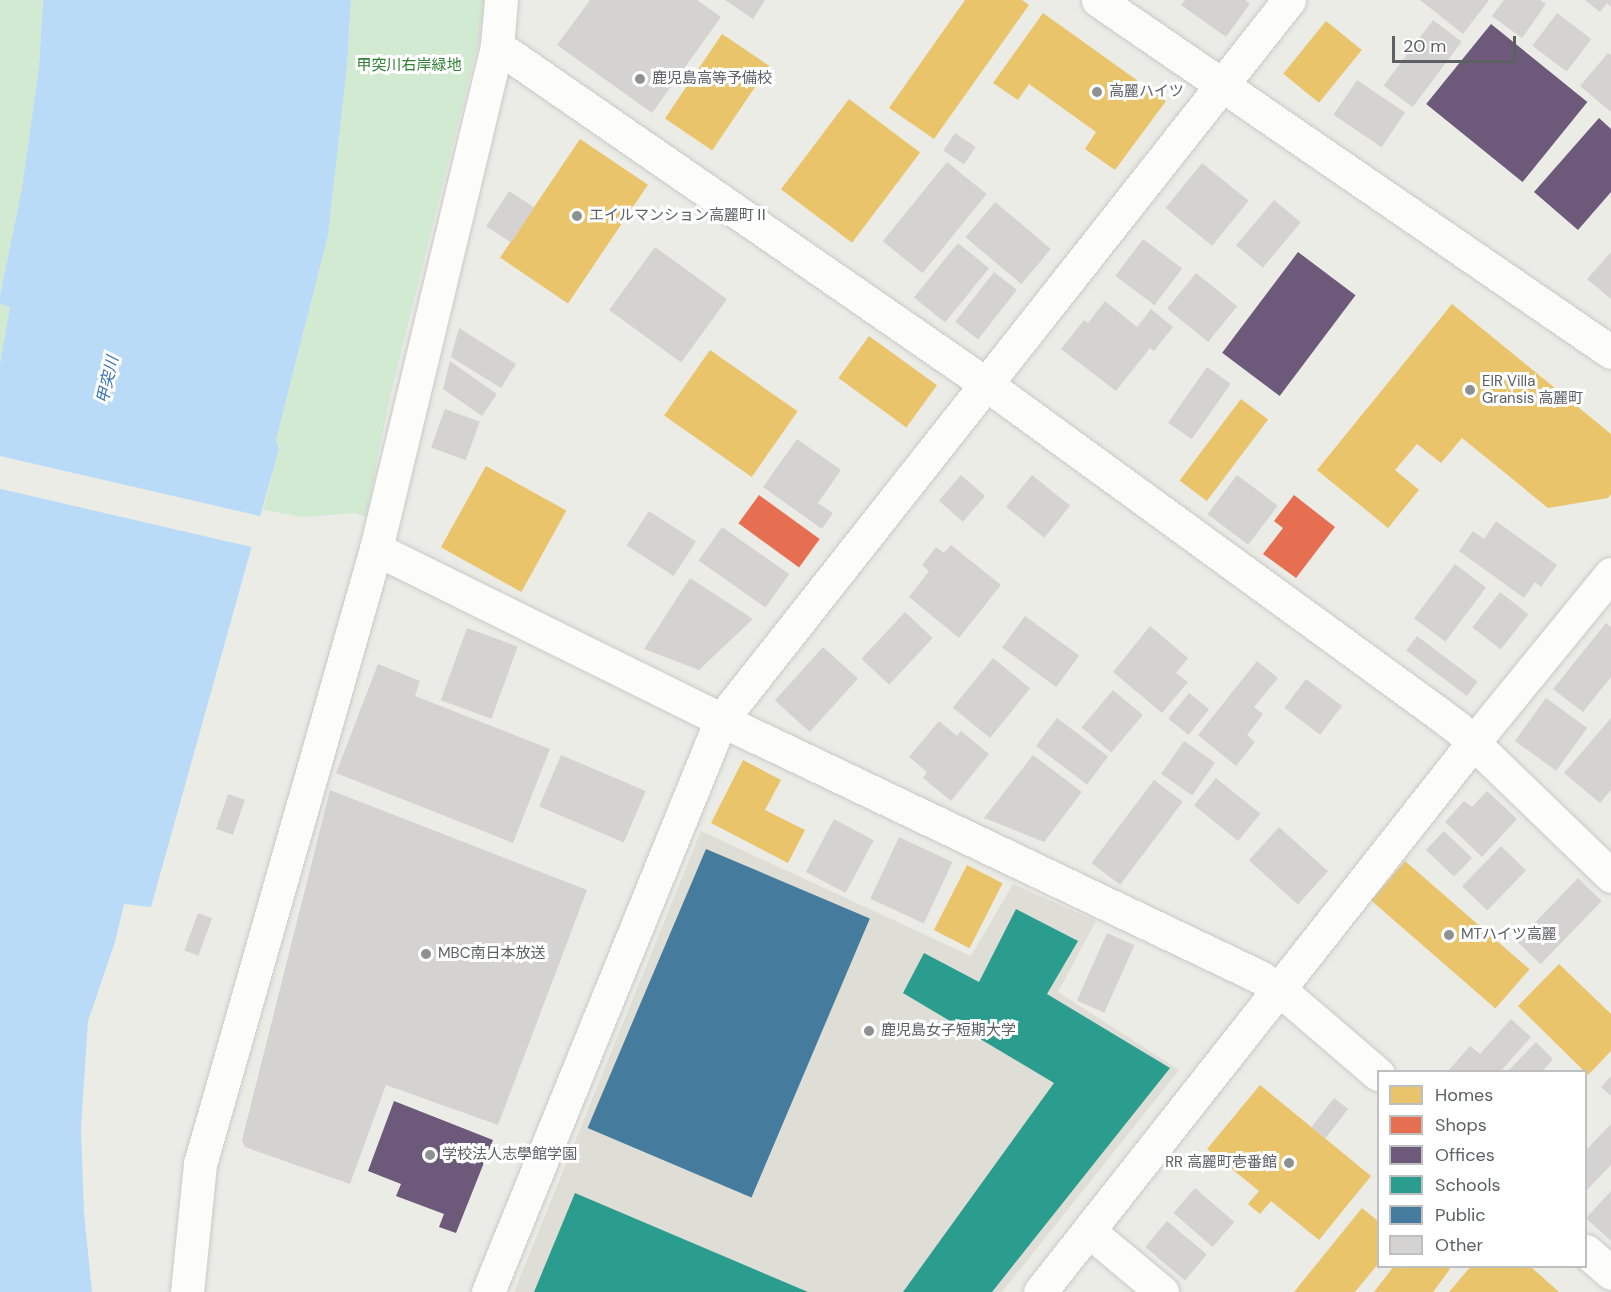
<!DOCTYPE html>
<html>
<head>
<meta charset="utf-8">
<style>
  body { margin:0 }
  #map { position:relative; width:1611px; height:1292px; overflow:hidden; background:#ecece7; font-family:"DM Sans","Noto Sans JP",sans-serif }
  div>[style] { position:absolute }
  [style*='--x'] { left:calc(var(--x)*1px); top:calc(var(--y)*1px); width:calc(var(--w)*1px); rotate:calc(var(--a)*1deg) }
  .education>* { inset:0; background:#deddd6 }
  .green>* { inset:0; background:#d3ead2 }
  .water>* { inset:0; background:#badbf8 }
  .pier>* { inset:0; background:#ecece7; transform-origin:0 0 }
  .homes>* { inset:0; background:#e9c46a; transform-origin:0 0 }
  .shops>* { inset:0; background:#e76f51; transform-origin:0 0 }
  .offices>* { inset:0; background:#6d597a; transform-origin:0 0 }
  .schools>* { inset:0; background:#2a9d8f }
  .public>* { inset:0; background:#457b9d; transform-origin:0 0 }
  .building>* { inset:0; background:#d4d3d1; transform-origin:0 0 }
  .roads { filter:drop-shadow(0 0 2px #c9c9c7) drop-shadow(0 0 2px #c9c9c7) }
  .minor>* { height:33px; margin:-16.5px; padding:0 16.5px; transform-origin:16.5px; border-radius:16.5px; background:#fcfcfb }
  .tertiary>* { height:33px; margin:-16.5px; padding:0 16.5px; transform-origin:16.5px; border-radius:16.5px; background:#fcfcfb }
  .dots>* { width:16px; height:16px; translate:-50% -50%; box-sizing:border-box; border:3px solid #fff; border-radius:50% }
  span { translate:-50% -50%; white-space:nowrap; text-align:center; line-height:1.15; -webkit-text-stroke:6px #fff; paint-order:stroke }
  .park-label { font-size:15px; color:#2f8235 }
  .poi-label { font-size:15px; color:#5c6065 }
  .left { translate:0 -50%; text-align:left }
  .right { translate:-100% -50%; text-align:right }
  .water-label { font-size:16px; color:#3a73b8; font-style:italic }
  .legend { position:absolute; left:1377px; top:1070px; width:210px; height:198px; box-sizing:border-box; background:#fff; border:2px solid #bebfc1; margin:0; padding:8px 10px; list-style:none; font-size:18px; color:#5c6065 }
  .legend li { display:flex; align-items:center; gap:12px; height:30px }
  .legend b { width:30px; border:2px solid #bebfc1 }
  .scale { position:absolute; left:1392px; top:36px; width:124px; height:27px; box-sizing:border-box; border:3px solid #5c6065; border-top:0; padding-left:8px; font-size:18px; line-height:21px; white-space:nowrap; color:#5c6065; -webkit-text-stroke:4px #fff; paint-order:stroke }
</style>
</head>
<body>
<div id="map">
  <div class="education">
    <div style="clip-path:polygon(701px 831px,971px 956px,1013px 884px,1096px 921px,1058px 992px,1179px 1070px,1002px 1292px,514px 1292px)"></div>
  </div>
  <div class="green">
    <div style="clip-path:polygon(0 0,43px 0,39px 67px,22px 188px,0 296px)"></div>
    <div style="clip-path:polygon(351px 0,484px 0,480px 36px,390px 397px,366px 517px,355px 513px,303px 517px,263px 510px,279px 449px,276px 440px,328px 235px,347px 66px)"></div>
    <div style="clip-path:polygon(0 304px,10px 307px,0 364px)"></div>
  </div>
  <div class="water">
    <div style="clip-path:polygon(43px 0,351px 0,347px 66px,328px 235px,276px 440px,279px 449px,151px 907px,124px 904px,115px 942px,88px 1021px,81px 1128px,84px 1213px,92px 1292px,0 1292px,0 364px,10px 307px,0 304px,0 296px,22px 188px,39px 67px)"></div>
  </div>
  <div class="pier">
    <div style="left:0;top:456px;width:270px;height:32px;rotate:13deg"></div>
  </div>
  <div class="homes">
    <div style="clip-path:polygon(965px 0,1022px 0,1029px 5px,934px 139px,889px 108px)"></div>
    <div style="clip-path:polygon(1043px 13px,1166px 101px,1115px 170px,1085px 149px,1096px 132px,1029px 84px,1018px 100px,993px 83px)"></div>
    <div style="left:1326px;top:21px;width:46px;height:68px;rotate:39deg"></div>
    <div style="left:722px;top:34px;width:57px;height:102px;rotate:34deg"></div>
    <div style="left:849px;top:99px;width:89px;height:113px;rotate:37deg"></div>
    <div style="left:580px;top:139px;width:82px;height:143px;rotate:34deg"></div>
    <div style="clip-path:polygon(1452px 304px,1611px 434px,1611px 494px,1608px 498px,1548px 508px,1462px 438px,1441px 463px,1417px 444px,1395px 470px,1419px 490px,1388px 528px,1317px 470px)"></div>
    <div style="left:869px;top:336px;width:84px;height:52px;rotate:36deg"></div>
    <div style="left:710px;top:350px;width:107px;height:80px;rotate:35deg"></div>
    <div style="left:1241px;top:399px;width:34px;height:102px;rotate:37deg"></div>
    <div style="left:486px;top:466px;width:92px;height:93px;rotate:29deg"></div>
    <div style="clip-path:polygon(743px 760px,781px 780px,765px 810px,805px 830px,788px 863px,711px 823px)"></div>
    <div style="left:1405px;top:861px;width:165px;height:52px;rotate:41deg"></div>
    <div style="left:967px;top:865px;width:40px;height:73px;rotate:27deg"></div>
    <div style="clip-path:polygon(1559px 964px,1611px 1014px,1611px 1051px,1588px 1075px,1518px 1006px)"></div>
    <div style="clip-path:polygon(1260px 1085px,1371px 1176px,1319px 1240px,1271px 1201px,1260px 1214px,1248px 1204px,1259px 1191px,1207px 1149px)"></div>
    <div style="clip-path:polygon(1362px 1208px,1378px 1221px,1378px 1264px,1355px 1292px,1294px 1292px)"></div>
    <div style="clip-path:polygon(1394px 1266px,1446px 1266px,1450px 1269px,1433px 1292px,1374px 1292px)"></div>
    <div style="clip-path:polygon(1471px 1266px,1530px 1266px,1559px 1292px,1449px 1292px)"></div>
  </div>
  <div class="shops">
    <div style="left:759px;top:495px;width:75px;height:35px;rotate:36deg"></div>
    <div style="clip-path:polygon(1294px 495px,1335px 527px,1296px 578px,1263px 554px,1283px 528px,1274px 521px)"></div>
  </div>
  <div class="offices">
    <div style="left:1491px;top:24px;width:124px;height:103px;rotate:39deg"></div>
    <div style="clip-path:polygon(1599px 118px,1611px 129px,1611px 192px,1578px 230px,1534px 192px)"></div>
    <div style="left:1298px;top:252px;width:72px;height:126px;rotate:37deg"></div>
    <div style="clip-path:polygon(394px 1101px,493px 1140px,456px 1233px,439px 1227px,444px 1214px,396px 1196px,401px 1184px,368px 1171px)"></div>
  </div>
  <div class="schools">
    <div style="clip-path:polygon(1016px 909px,1078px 941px,1047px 994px,1170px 1068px,992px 1292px,903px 1292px,1054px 1083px,903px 993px,924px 953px,979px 982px)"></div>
    <div style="clip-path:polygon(575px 1193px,808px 1292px,534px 1292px)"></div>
  </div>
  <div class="public">
    <div style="left:706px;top:849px;width:178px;height:303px;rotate:23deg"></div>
  </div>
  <div class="building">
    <div style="clip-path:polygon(590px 0,697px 0,721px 17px,652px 113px,557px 45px)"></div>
    <div style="clip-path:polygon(725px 0,765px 0,753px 19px)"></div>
    <div style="clip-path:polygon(1185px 0,1245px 0,1250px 4px,1226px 37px,1181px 5px)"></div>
    <div style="clip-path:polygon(1420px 0,1489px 0,1463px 34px)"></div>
    <div style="clip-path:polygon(1504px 0,1540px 0,1546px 4px,1522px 38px,1492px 16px)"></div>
    <div style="clip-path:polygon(1585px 0,1611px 0,1611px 7px,1607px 3px,1600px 12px)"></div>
    <div style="left:1557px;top:13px;width:43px;height:41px;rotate:37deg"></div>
    <div style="left:1433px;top:20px;width:36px;height:82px;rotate:37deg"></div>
    <div style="clip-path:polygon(1608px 53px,1611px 55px,1611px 112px,1580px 86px)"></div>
    <div style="left:1357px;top:80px;width:58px;height:42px;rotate:34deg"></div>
    <div style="left:955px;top:133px;width:25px;height:21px;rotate:34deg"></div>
    <div style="left:947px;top:162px;width:51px;height:102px;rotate:39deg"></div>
    <div style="left:1202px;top:163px;width:60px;height:58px;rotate:39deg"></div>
    <div style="left:509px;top:191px;width:30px;height:42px;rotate:33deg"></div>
    <div style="left:1274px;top:200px;width:35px;height:59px;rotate:40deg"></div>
    <div style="left:995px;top:202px;width:73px;height:46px;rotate:40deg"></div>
    <div style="left:1143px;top:239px;width:49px;height:46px;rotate:37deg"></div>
    <div style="left:958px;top:243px;width:40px;height:70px;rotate:39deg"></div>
    <div style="left:655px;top:247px;width:89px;height:78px;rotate:36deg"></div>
    <div style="clip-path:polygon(1611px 252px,1611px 299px,1587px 279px)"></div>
    <div style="left:994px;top:272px;width:29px;height:63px;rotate:38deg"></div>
    <div style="left:1196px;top:273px;width:53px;height:46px;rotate:39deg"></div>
    <div style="clip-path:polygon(1105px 301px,1137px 327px,1151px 309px,1173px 327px,1154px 351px,1150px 348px,1116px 391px,1061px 349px,1084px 320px,1088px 323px)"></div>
    <div style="clip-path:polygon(459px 328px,516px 364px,501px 388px,451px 357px)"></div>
    <div style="clip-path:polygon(450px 361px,497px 394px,482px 416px,443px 389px)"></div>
    <div style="left:1207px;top:367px;width:29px;height:68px;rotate:35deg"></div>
    <div style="left:445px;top:409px;width:37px;height:41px;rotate:20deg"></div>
    <div style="clip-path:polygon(797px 439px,841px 470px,818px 503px,833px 513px,822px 529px,763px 487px)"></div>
    <div style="left:961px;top:475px;width:32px;height:34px;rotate:41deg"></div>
    <div style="left:1032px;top:475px;width:49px;height:41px;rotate:39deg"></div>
    <div style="left:1237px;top:475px;width:51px;height:49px;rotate:37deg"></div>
    <div style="left:649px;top:511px;width:56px;height:41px;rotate:33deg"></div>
    <div style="clip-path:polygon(1496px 521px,1557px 565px,1541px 587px,1535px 582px,1524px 598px,1459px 551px,1473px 531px,1484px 539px)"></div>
    <div style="left:722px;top:527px;width:82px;height:41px;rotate:35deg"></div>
    <div style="clip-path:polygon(951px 545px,1001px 585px,959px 638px,909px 597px,929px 571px,922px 565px,936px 547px,944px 553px)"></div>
    <div style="left:1455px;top:564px;width:39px;height:68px;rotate:37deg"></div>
    <div style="clip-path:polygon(690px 578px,753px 619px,699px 670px,644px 649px)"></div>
    <div style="left:1500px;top:592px;width:36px;height:45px;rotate:38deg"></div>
    <div style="left:905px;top:612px;width:38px;height:64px;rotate:43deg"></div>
    <div style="left:1025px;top:616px;width:67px;height:39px;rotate:36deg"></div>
    <div style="clip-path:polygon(1606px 623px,1611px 627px,1611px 677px,1583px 712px,1553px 689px)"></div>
    <div style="clip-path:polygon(1150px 626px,1188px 658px,1176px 673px,1188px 682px,1162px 713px,1113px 672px)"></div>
    <div style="left:467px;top:628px;width:54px;height:77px;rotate:20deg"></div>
    <div style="left:1417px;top:636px;width:76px;height:18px;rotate:37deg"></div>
    <div style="left:823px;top:647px;width:47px;height:72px;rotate:42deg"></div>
    <div style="left:993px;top:658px;width:48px;height:64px;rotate:39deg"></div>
    <div style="clip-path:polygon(1257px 661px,1278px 678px,1254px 707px,1263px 714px,1247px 735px,1255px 742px,1236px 766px,1198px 735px)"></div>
    <div style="clip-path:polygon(378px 664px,420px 681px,415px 696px,550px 749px,513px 843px,336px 773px)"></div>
    <div style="left:1306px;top:679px;width:45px;height:36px;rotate:37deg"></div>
    <div style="left:1113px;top:690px;width:39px;height:49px;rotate:40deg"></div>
    <div style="left:1189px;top:693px;width:26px;height:33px;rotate:39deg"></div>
    <div style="left:1546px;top:698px;width:51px;height:53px;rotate:36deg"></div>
    <div style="left:1057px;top:718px;width:64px;height:35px;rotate:37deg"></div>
    <div style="clip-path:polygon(1611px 718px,1611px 790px,1600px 803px,1564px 773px)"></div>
    <div style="clip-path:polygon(939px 721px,957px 736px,961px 731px,989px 754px,951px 801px,923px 778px,927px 772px,909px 757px)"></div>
    <div style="left:1184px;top:741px;width:38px;height:40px;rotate:35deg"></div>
    <div style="left:561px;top:755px;width:92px;height:56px;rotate:23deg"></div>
    <div style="clip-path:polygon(1033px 755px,1082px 792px,1044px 842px,984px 818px)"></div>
    <div style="left:1216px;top:778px;width:57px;height:35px;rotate:39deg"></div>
    <div style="left:1154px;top:780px;width:36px;height:104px;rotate:37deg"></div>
    <div style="clip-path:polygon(330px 790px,587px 890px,498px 1125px,386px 1085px,350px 1184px,245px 1147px,242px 1140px)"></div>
    <div style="clip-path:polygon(1487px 791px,1517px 819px,1482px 857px,1445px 822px,1464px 801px,1472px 807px)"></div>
    <div style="left:228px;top:794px;width:18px;height:37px;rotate:19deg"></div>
    <div style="left:834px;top:819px;width:45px;height:60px;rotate:28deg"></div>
    <div style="left:1279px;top:827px;width:66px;height:45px;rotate:42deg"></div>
    <div style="left:1444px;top:831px;width:39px;height:26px;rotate:44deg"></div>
    <div style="left:899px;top:837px;width:59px;height:68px;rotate:25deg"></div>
    <div style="left:1501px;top:846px;width:35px;height:56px;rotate:44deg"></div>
    <div style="left:1578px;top:878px;width:33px;height:88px;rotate:44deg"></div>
    <div style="left:198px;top:913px;width:15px;height:40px;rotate:20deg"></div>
    <div style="left:1107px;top:933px;width:30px;height:74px;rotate:24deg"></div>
    <div style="clip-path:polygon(1511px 1019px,1531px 1037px,1500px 1072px,1447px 1072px,1470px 1046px,1480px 1054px)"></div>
    <div style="clip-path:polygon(1536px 1042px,1553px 1059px,1542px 1072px,1507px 1072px)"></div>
    <div style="clip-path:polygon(1611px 1076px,1611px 1096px,1601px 1087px)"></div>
    <div style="left:1334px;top:1098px;width:18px;height:37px;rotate:38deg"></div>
    <div style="clip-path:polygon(1611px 1124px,1611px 1165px,1586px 1191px,1586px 1150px)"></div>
    <div style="left:1195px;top:1188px;width:52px;height:33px;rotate:41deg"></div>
    <div style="clip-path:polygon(1611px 1191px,1611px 1241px,1586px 1218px)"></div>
    <div style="left:1167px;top:1221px;width:52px;height:34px;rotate:40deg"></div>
  </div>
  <div class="roads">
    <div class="minor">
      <div style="--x:497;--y:46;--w:594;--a:34.65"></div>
      <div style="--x:986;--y:384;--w:559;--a:36.05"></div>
      <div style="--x:1438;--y:713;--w:25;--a:37"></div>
      <div style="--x:1458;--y:728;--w:213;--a:44"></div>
      <div style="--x:376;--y:549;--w:425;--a:26.3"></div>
      <div style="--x:757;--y:737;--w:557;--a:25.51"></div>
      <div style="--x:1260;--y:977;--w:24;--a:33"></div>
      <div style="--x:1280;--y:990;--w:129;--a:40.6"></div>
      <div style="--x:1090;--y:1232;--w:94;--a:39.8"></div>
      <div style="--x:1586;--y:1251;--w:33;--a:41"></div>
      <div style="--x:187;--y:1292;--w:129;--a:-84.2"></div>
      <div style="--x:200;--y:1164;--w:640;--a:-74.03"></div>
      <div style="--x:376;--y:549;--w:517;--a:-76.47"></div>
      <div style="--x:497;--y:46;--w:46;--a:-85"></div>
      <div style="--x:488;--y:1292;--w:618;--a:-67.84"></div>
      <div style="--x:721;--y:720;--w:917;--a:-51.73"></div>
      <div style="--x:1040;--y:1292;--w:699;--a:-51.74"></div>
      <div style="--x:1473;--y:743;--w:218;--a:-50.8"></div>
    </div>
    <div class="tertiary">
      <div style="--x:1098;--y:0;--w:622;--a:34.46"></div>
    </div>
  </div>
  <div class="dots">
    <div style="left:640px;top:79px;background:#8e9192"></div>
    <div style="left:1097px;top:92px;background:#8e9192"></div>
    <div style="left:577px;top:216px;background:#8e9192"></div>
    <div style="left:1470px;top:390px;background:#8e9192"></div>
    <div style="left:1449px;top:935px;background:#8e9192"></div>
    <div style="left:426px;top:954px;background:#8e9192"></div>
    <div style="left:869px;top:1031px;background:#8e9192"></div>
    <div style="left:430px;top:1155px;background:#8e9192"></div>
    <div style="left:1289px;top:1163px;background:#8e9192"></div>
  </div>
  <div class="park-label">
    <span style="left:409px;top:66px">甲突川右岸緑地</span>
  </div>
  <div class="poi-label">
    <span class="left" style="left:652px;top:79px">鹿児島高等予備校</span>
    <span class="left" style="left:1109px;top:92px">高麗ハイツ</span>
    <span class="left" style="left:589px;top:216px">エイルマンション高麗町Ⅱ</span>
    <span class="left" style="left:1482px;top:390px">EIR Villa<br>Gransis 高麗町</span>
    <span class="left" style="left:1461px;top:935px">MTハイツ高麗</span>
    <span class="left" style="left:438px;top:954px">MBC南日本放送</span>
    <span class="left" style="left:881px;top:1031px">鹿児島女子短期大学</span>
    <span class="left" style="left:442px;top:1155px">学校法人志學館学園</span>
    <span class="right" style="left:1277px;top:1163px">RR 高麗町壱番館</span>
  </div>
  <div class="water-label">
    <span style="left:108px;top:380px;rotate:-77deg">甲突川</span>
  </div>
  <ul class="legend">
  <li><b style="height:16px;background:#e9c46a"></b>Homes</li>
  <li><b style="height:16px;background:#e76f51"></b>Shops</li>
  <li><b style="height:16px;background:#6d597a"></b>Offices</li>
  <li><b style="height:16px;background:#2a9d8f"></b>Schools</li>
  <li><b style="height:16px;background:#457b9d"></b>Public</li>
  <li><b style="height:16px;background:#d4d3d1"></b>Other</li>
  </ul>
  <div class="scale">20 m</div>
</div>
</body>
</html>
